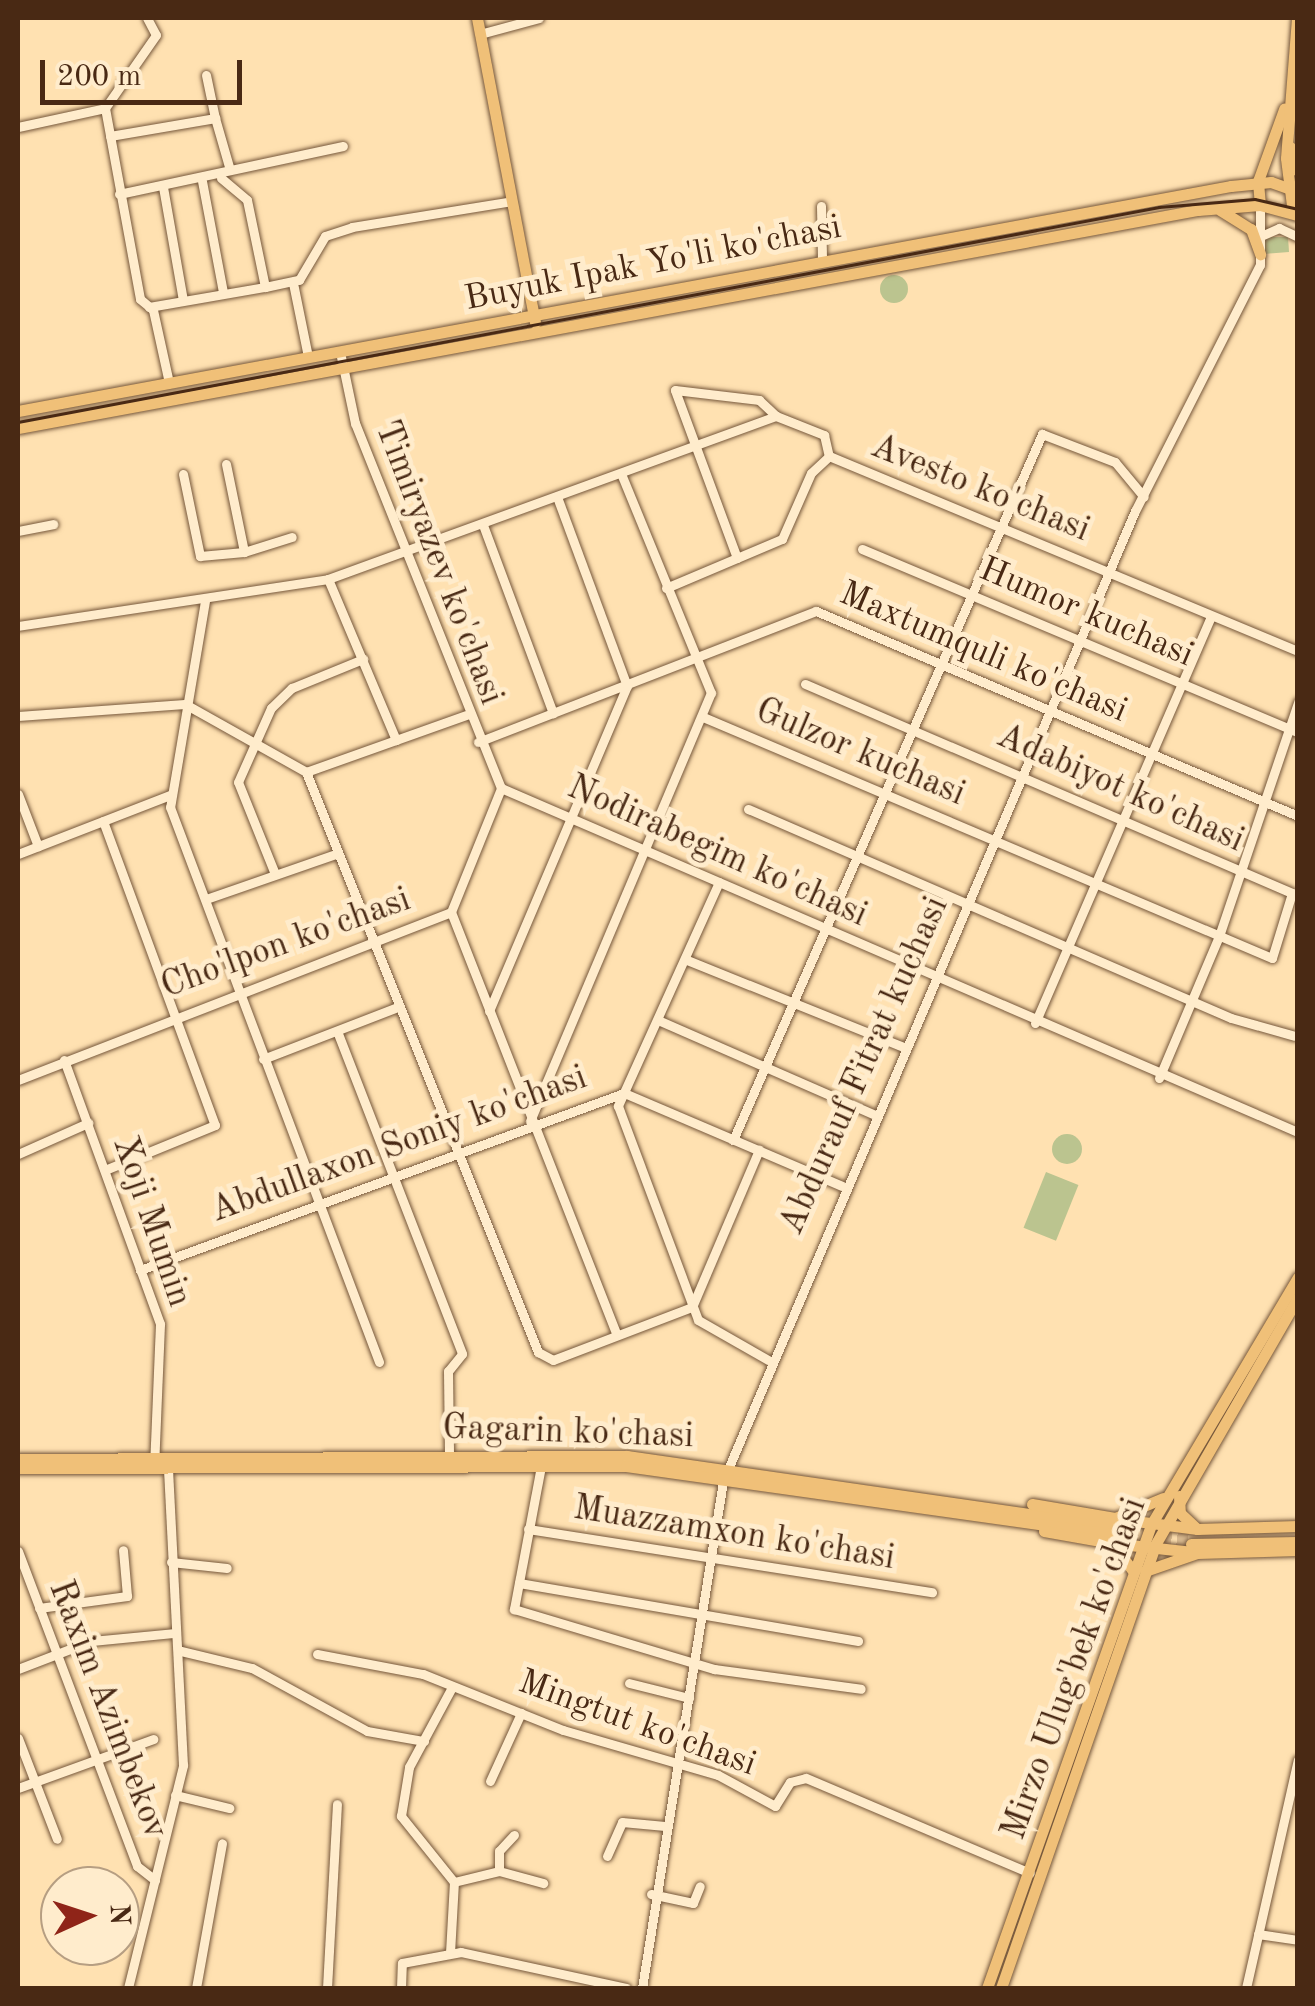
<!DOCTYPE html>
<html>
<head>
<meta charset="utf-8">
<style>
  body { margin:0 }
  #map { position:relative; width:1315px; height:2006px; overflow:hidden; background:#ffe1b1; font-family:"Old Standard TT",serif }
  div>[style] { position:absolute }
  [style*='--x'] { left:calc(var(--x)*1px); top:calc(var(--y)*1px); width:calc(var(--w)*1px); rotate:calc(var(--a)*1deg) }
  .green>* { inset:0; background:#bbc48f; transform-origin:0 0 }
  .round { border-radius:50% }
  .major-tunnel>* { height:11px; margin-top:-5.5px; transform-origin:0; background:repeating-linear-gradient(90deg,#dbbc92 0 11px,transparent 0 16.5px) }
  .roads { filter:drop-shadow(0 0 2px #76573b) drop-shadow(0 0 2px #76573b) }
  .minor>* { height:9px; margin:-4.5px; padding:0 4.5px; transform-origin:4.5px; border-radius:4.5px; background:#ffeccc }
  .major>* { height:11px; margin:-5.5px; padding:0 5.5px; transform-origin:5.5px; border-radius:5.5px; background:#f0c078 }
  .tram>* { height:2.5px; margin:-1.25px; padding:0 1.25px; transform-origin:1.25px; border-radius:1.25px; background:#492914 }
  span { translate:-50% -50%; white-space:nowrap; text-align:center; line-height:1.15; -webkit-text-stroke:10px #ffeccc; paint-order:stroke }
  .street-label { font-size:35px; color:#492914 }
  .frame { position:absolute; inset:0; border:20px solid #492914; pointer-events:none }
  .north { position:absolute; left:40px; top:1866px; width:100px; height:100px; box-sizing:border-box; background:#ffeccc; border:2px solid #b69e82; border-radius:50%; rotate:87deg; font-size:28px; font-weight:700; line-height:40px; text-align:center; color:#492914 }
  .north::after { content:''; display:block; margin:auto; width:35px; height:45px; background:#8f2418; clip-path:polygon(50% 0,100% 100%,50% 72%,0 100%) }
  .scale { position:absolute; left:40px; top:60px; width:202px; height:45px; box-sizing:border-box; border:5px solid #492914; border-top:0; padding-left:12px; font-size:30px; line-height:35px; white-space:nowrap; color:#492914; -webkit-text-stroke:8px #ffeccc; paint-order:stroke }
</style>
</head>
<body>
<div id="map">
  <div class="green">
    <div style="clip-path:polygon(1265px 237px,1288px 237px,1289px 252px,1264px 254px)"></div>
    <div class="round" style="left:880px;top:275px;width:28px;height:28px"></div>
    <div class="round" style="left:1052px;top:1134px;width:30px;height:30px"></div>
    <div style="left:1046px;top:1172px;width:35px;height:60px;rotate:22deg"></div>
  </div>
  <div class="major-tunnel">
    <div style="--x:1112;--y:1526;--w:80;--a:6.5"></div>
    <div style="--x:1111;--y:1534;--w:81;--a:7.1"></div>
  </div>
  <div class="roads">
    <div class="minor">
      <div style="--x:147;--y:18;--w:19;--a:62"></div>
      <div style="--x:156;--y:35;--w:89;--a:124.9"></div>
      <div style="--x:105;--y:108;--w:194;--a:79.6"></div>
      <div style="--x:140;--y:299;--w:17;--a:40"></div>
      <div style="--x:153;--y:310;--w:75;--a:77.6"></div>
      <div style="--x:480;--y:34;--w:61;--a:-15.2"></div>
      <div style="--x:206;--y:75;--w:44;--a:78.2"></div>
      <div style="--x:18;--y:127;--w:89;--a:-12.3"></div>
      <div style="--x:110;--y:136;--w:107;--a:-9.7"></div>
      <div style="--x:215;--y:118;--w:54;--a:73.9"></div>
      <div style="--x:221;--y:178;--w:34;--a:40"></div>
      <div style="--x:247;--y:200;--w:89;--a:78.3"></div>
      <div style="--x:265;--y:287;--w:35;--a:-12"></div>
      <div style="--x:299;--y:280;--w:51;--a:-59.4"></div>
      <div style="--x:325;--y:236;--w:28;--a:-18"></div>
      <div style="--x:352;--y:227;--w:162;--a:-9.2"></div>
      <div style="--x:202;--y:181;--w:113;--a:79.3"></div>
      <div style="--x:163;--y:187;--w:115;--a:80"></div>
      <div style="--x:119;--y:194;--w:229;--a:-12.1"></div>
      <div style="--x:821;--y:206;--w:54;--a:88.9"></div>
      <div style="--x:1261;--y:236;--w:20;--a:-24"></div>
      <div style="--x:1279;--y:228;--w:21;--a:25"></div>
      <div style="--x:293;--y:283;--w:76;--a:78.5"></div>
      <div style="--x:149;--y:307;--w:118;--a:-9.8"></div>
      <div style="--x:340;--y:352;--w:73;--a:78.1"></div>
      <div style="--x:355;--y:423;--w:393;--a:68.2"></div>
      <div style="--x:829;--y:456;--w:508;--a:22.58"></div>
      <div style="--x:226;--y:464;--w:90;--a:78.4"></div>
      <div style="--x:244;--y:552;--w:50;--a:-17.4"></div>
      <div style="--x:183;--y:474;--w:84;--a:78.3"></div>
      <div style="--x:200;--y:556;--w:44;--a:-5.2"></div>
      <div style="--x:483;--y:525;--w:201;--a:69.6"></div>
      <div style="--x:18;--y:531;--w:36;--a:-11"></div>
      <div style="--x:862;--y:549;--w:473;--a:22.8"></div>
      <div style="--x:737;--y:558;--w:179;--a:-110.3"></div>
      <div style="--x:675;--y:390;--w:85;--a:6.8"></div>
      <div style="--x:759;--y:400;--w:23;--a:43"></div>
      <div style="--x:328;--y:579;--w:175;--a:67.1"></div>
      <div style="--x:666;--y:588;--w:126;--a:-22.9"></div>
      <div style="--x:782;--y:539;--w:72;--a:-66.3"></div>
      <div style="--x:811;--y:473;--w:25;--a:-43"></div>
      <div style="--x:205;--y:601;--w:209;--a:99.6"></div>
      <div style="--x:170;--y:807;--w:593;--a:69.36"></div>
      <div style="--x:18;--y:626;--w:314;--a:-8.6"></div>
      <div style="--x:328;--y:579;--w:477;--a:-20"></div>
      <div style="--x:776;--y:416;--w:52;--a:21.6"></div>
      <div style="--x:824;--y:435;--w:22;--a:77"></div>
      <div style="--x:18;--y:716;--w:167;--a:-4.1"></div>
      <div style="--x:185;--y:704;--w:139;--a:29.3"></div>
      <div style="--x:306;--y:772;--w:170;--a:-19.6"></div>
      <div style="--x:703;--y:717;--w:618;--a:22.96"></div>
      <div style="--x:1272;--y:958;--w:68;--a:-72.9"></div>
      <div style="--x:1292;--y:893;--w:530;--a:-156.77"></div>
      <div style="--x:478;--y:742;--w:362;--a:-21.2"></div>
      <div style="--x:816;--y:611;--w:524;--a:23.04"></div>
      <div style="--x:306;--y:772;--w:625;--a:68.2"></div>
      <div style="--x:538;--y:1352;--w:17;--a:28"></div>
      <div style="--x:553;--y:1360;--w:149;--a:-20.9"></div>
      <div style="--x:501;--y:788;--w:868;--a:23.35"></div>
      <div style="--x:18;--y:794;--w:56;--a:69"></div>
      <div style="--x:748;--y:809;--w:526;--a:23.4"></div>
      <div style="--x:1231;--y:1018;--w:66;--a:15.7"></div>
      <div style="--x:103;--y:821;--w:324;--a:69.8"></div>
      <div style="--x:215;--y:1125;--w:119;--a:157.8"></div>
      <div style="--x:18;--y:854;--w:163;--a:-21.2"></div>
      <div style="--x:275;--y:874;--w:99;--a:-111.9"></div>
      <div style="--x:238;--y:782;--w:81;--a:-66"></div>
      <div style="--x:271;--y:708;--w:29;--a:-44"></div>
      <div style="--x:292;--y:688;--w:77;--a:-22.2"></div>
      <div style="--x:719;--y:882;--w:246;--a:114.3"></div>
      <div style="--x:618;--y:1106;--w:228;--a:69.5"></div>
      <div style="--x:698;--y:1320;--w:81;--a:29.7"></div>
      <div style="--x:206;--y:899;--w:138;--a:-19.1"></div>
      <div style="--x:451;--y:912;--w:454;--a:68.6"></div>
      <div style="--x:687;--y:960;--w:236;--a:21.9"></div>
      <div style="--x:489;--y:1011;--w:353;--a:-67"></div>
      <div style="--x:627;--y:686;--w:202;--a:-110.3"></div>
      <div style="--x:660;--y:1021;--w:235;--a:23.6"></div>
      <div style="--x:1035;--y:1023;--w:443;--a:-66.6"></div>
      <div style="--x:337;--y:1031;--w:346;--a:68.8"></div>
      <div style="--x:462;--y:1354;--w:22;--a:129"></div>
      <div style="--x:448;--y:1371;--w:83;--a:89.3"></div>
      <div style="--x:263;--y:1059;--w:145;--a:-21.1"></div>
      <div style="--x:64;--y:1060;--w:281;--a:70"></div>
      <div style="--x:160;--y:1324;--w:141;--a:92.4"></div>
      <div style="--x:1159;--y:1078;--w:154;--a:-67.1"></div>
      <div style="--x:1219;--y:936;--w:247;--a:-71.3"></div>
      <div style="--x:18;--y:1080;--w:464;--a:-21.2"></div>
      <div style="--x:451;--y:912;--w:134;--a:-68"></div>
      <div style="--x:530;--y:1121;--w:465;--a:-67.1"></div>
      <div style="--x:711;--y:693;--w:235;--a:-112.3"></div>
      <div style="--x:733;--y:1140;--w:771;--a:-66.36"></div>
      <div style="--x:1042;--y:434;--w:78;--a:21"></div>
      <div style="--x:1115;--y:462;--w:45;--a:50.4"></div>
      <div style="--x:18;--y:1154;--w:77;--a:-23.9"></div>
      <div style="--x:140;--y:1270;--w:515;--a:-20.09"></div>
      <div style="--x:624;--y:1093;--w:237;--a:23.1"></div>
      <div style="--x:692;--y:1307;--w:171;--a:-66.9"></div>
      <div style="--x:541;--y:1466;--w:146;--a:100.7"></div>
      <div style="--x:514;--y:1609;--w:209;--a:16.7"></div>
      <div style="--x:714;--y:1669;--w:148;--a:7.7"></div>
      <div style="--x:528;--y:1529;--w:409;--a:8.9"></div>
      <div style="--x:18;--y:1551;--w:337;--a:69.3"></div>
      <div style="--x:137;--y:1866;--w:23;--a:38"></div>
      <div style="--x:171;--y:1562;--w:56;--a:6.1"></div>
      <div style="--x:519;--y:1583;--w:344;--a:9.7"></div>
      <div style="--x:39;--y:1608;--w:89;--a:-7.8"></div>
      <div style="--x:127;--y:1596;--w:46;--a:-95"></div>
      <div style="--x:181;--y:1651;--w:73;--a:13.5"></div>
      <div style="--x:252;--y:1668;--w:131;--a:28.7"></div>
      <div style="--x:367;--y:1731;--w:58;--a:10"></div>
      <div style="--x:317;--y:1654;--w:108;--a:10.7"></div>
      <div style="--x:423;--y:1674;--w:151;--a:21.8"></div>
      <div style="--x:563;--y:1730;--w:161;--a:16.2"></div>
      <div style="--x:718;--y:1775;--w:65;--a:28.5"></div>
      <div style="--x:775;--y:1806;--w:28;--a:-58"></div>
      <div style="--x:790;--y:1782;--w:16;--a:-14"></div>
      <div style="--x:806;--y:1778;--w:243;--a:23"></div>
      <div style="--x:18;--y:1669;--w:78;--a:-21"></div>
      <div style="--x:91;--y:1641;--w:83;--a:-5.5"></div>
      <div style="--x:629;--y:1683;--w:62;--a:14"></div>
      <div style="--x:18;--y:1738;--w:108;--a:68.9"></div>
      <div style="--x:490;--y:1781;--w:75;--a:-65.5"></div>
      <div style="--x:18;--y:1788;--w:144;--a:-19.9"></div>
      <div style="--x:175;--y:1795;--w:56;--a:13.5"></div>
      <div style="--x:607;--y:1856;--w:37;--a:-66"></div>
      <div style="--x:622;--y:1822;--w:43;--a:5.3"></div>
      <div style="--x:499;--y:1871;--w:20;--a:-90"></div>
      <div style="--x:499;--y:1851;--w:22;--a:-47"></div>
      <div style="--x:454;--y:1882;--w:46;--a:-13.7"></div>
      <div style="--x:499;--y:1871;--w:46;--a:15.3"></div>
      <div style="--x:651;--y:1894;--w:43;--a:12.1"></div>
      <div style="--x:693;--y:1903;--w:18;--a:-68"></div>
      <div style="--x:1258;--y:1934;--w:40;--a:8.5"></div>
      <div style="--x:450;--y:1953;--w:71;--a:-86.8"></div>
      <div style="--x:454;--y:1882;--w:85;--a:-128.8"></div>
      <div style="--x:401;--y:1816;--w:50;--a:-80.7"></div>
      <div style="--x:409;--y:1767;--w:91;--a:-61.7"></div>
      <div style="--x:128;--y:1988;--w:230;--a:-76.1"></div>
      <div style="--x:183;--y:1765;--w:300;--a:-92.9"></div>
      <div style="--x:196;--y:1988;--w:147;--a:-79.8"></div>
      <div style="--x:327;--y:1988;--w:184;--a:-86.9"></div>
      <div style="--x:401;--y:1988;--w:25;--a:-88"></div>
      <div style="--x:402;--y:1963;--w:60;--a:-10.6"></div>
      <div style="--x:461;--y:1952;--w:169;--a:12.3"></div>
      <div style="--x:642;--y:1988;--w:513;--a:-80.92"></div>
      <div style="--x:723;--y:1481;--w:1054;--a:-66.99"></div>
      <div style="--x:1135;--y:511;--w:276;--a:-63.1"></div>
      <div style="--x:1260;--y:265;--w:60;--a:-90"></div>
      <div style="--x:1246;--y:1988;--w:234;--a:-77.2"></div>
    </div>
    <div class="major">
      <div style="--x:477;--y:18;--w:310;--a:79.2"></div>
      <div style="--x:1290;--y:147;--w:25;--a:72"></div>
      <div style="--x:1260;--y:205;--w:24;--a:-95"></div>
      <div style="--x:1258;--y:181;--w:77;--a:-70.1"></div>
      <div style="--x:1220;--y:210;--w:36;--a:32"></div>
      <div style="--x:1251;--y:229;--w:27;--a:70"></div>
      <div style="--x:1293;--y:213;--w:55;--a:-97.3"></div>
      <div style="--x:1286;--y:158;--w:140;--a:-85.5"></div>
      <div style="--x:18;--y:411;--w:1234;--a:-10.51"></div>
      <div style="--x:1231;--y:186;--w:40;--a:-5.7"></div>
      <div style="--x:1271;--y:182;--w:29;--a:20"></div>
      <div style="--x:18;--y:428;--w:1200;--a:-10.47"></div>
      <div style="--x:1198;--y:210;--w:62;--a:-4.6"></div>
      <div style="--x:1260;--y:205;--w:39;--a:15"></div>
      <div style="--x:18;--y:1459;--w:609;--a:-0.28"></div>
      <div style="--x:627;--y:1456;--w:490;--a:8.2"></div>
      <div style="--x:18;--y:1468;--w:608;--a:-0.19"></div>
      <div style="--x:626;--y:1466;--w:490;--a:8"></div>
      <div style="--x:1179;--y:1496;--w:17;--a:87"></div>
      <div style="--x:1180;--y:1513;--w:23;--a:43"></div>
      <div style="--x:1197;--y:1529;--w:101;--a:-1.7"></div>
      <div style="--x:1032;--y:1504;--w:84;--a:9.6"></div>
      <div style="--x:1115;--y:1518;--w:52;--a:-22.6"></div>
      <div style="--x:1120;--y:1519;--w:78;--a:7.4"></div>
      <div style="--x:1044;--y:1531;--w:69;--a:10"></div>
      <div style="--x:1112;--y:1543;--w:35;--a:53"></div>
      <div style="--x:1112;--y:1543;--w:81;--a:6.4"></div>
      <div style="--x:1191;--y:1544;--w:107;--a:-1.1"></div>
      <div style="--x:1145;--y:1571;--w:55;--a:-19.1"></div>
      <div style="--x:1197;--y:1553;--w:101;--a:-1.7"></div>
      <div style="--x:987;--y:1988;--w:493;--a:-70.5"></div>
      <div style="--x:1152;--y:1523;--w:286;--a:-59.3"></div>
      <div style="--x:1001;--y:1988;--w:469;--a:-70.8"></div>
      <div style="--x:1155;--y:1545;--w:286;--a:-60"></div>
    </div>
  </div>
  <div class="tram">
    <div style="--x:18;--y:422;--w:1161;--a:-10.67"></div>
    <div style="--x:1159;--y:207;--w:96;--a:-4.8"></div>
    <div style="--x:1255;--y:199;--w:44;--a:13.1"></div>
  </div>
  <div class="street-label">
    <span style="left:653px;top:264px;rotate:-11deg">Buyuk Ipak Yo'li ko'chasi</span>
    <span style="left:980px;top:489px;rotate:22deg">Avesto ko'chasi</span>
    <span style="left:438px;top:563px;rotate:69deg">Timiryazev ko'chasi</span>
    <span style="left:1086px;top:613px;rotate:23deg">Humor kuchasi</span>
    <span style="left:983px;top:653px;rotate:23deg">Maxtumquli ko'chasi</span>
    <span style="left:860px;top:753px;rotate:23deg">Gulzor kuchasi</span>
    <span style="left:1120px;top:789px;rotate:24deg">Adabiyot ko'chasi</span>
    <span style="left:717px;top:852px;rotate:24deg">Nodirabegim ko'chasi</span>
    <span style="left:286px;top:944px;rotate:-20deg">Cho'lpon ko'chasi</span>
    <span style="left:865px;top:1066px;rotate:-66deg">Abdurauf Fitrat kuchasi</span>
    <span style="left:399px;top:1145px;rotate:-20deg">Abdullaxon Soniy ko'chasi</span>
    <span style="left:151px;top:1222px;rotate:71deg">Xoji Mumin</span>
    <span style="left:568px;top:1433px;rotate:2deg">Gagarin ko'chasi</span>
    <span style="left:734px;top:1534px;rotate:9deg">Muazzamxon ko'chasi</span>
    <span style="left:1075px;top:1669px;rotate:-70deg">Mirzo Ulug'bek ko'chasi</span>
    <span style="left:107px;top:1710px;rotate:69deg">Raxim Azimbekov</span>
    <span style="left:637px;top:1724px;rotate:20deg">Mingtut ko'chasi</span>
  </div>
  <div class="frame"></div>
  <div class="north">N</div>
  <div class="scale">200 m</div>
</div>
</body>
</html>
